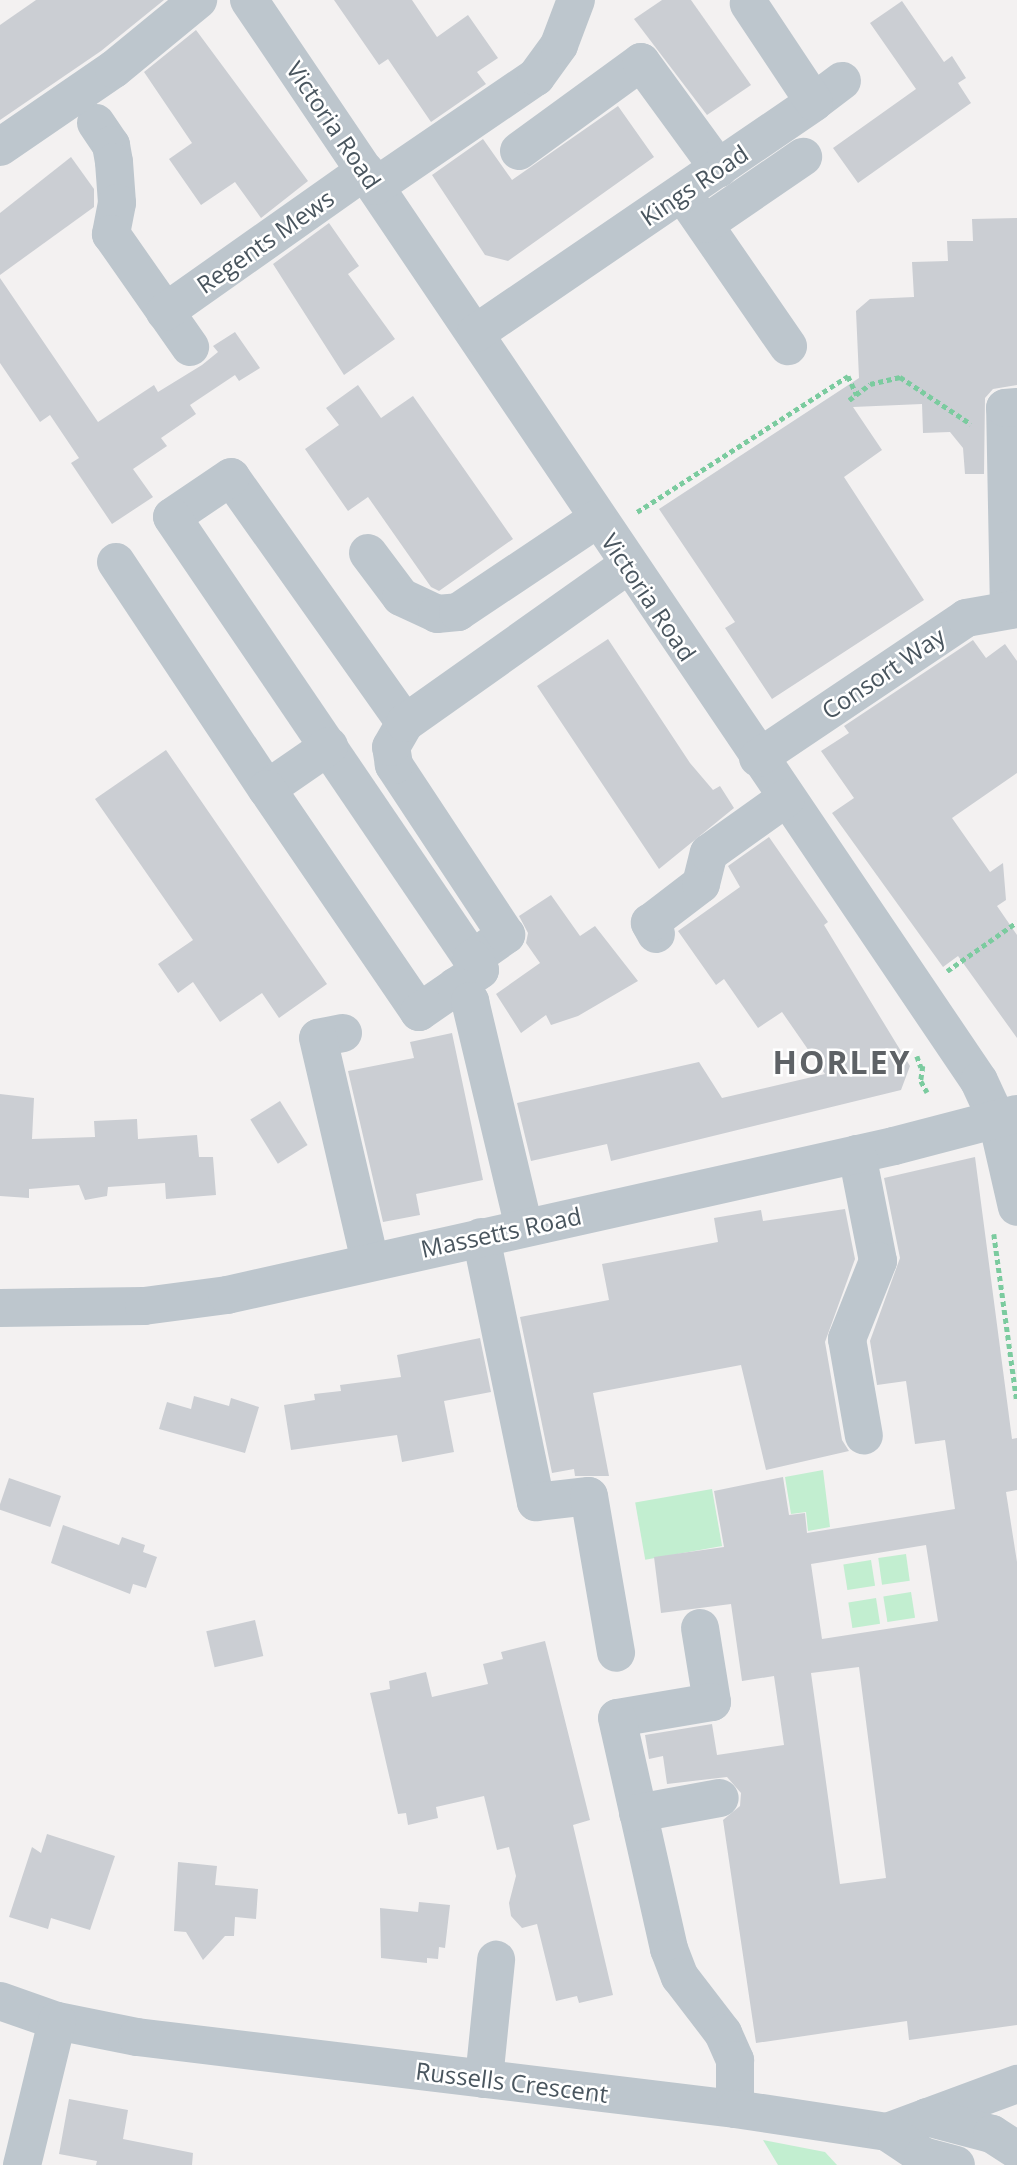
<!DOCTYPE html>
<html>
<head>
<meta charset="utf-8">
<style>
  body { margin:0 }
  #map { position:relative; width:1017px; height:2165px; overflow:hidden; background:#f3f1f1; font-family:"Open Sans",sans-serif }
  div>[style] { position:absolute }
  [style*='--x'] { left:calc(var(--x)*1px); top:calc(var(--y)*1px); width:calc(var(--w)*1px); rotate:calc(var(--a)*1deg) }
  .green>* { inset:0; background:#c2eed0; transform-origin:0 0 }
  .building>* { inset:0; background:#cbced3; transform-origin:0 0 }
  .path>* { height:4.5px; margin-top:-2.25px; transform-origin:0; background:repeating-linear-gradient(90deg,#7bcb9f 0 5px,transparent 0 8.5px) }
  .minor>* { height:38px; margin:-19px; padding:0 19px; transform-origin:19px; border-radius:19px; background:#bdc6cd }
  span { translate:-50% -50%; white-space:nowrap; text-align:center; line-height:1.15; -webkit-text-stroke:5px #fff; paint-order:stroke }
  .street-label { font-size:24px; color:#49555e }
  .district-label { font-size:32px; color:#5e6266; font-weight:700; letter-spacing:2px }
</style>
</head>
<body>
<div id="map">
  <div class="green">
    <div style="clip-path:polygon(823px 1470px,830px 1527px,808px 1531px,806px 1512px,791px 1514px,785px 1477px)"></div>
    <div style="left:712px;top:1489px;width:58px;height:78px;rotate:80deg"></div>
    <div style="left:906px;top:1554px;width:27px;height:28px;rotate:82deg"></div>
    <div style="left:871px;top:1560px;width:26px;height:28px;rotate:81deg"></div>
    <div style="left:911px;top:1592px;width:26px;height:28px;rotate:81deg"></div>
    <div style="left:876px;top:1598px;width:26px;height:28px;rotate:81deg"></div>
    <div style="clip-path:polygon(763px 2140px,825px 2152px,837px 2165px,778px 2165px)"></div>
  </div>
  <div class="building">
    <div style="clip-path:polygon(36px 0,164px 0,101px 51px,0 120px,0 25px)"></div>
    <div style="clip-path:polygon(334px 0,412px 0,437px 37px,468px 15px,498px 58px,477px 72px,486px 84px,431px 122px,388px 59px,379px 65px)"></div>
    <div style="clip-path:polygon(662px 0,691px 0,751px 85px,707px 115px,634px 19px)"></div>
    <div style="clip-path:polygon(902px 1px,944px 62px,952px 56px,966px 78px,958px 83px,971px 103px,858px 183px,833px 148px,916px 89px,870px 23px)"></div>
    <div style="clip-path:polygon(196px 30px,308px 181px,261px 218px,235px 182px,201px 205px,169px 159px,192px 143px,144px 72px)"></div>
    <div style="clip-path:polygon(618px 106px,654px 157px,508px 261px,485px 255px,432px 175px,483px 139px,512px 180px)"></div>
    <div style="clip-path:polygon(71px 157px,94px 189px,94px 207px,0 275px,0 213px)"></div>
    <div style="clip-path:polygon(1017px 218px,1017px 385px,993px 389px,985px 398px,984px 474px,965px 474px,963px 448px,950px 432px,923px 433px,922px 404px,853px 407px,882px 450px,844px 477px,924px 600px,772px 699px,725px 628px,735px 622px,659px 509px,859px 378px,856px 311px,870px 299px,914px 297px,912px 262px,948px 261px,947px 241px,973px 241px,972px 219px)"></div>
    <div style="clip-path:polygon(329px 223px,359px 266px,348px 274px,395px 339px,344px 375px,273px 264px)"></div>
    <div style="clip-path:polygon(0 278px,98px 422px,154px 385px,158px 392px,202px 365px,218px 352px,213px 346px,235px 332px,260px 368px,239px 381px,235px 375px,190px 405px,196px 414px,161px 438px,167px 446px,133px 469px,153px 497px,112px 524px,71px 463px,79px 458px,50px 415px,40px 422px,0 363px)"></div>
    <div style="clip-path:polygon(358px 385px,381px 418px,413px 396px,513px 539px,439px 591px,431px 587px,368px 497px,348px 511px,305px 449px,339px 425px,326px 408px)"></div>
    <div style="clip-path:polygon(608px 639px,690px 763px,713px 790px,720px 786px,734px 808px,659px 869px,537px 686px)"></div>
    <div style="clip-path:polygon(973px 640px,986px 658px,1005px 644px,1017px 661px,1017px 773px,952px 818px,990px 872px,1003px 863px,1006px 900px,997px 906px,1017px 935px,1017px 1038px,958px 956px,943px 967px,832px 813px,854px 798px,821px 751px,849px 733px,844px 726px)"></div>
    <div style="clip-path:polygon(166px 750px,327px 984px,279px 1018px,262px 993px,220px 1022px,193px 982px,178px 993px,158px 964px,193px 940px,95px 799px)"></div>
    <div style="clip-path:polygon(769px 837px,828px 922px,824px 925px,910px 1066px,901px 1090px,611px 1161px,607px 1144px,531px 1161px,517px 1103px,699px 1062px,722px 1098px,825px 1074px,782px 1012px,758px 1028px,724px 979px,716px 985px,678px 931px,740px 887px,728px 866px)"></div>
    <div style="clip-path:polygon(551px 895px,580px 936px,595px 926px,638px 981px,578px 1016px,551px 1025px,546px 1015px,521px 1033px,496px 994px,540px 963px,526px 943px,528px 933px,519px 916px)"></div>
    <div style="clip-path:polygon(452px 1033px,483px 1180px,416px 1194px,420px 1215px,383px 1222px,348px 1071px,414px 1058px,410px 1042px)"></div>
    <div style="clip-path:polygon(0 1094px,34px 1098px,32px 1139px,95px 1137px,94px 1121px,137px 1119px,138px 1139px,197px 1135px,199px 1157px,213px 1157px,216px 1195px,166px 1199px,165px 1183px,108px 1187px,107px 1196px,85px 1200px,79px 1185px,29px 1189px,29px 1198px,0 1196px)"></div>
    <div style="left:280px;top:1101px;width:52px;height:35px;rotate:58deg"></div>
    <div style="clip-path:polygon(evenodd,975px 1157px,1012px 1439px,1017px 1438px,1017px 1490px,1006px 1492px,1017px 1562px,1017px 2025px,909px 2040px,907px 2021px,756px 2043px,723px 1820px,740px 1806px,741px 1793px,727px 1777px,667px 1784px,663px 1756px,649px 1759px,645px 1735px,712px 1724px,717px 1755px,784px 1745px,774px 1676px,742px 1681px,731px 1604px,661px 1613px,654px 1557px,724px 1547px,714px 1491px,783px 1477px,789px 1515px,805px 1513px,807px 1533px,955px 1509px,945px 1440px,915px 1444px,906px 1381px,877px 1385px,870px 1341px,900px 1258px,884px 1178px,975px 1157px,926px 1545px,938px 1621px,822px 1639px,811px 1564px,926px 1545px,975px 1157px,859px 1667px,886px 1878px,840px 1884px,811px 1673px,859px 1667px)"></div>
    <div style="clip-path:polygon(845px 1209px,855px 1259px,825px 1342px,842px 1440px,849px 1451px,766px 1470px,741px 1365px,593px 1393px,609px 1476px,575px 1476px,574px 1469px,552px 1473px,520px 1317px,609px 1300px,602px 1264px,718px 1242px,714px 1218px,761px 1210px,763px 1221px)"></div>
    <div style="clip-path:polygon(480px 1338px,491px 1392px,444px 1401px,454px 1452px,402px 1462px,397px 1435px,291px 1450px,284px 1405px,315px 1400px,314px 1394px,341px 1391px,340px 1385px,401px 1377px,397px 1355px)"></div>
    <div style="clip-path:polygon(194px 1396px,229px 1406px,231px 1398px,259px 1407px,245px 1453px,159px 1429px,167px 1402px,191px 1409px)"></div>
    <div style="left:9px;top:1478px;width:55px;height:33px;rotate:19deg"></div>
    <div style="clip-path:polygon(63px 1525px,119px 1545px,122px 1537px,145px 1545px,143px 1552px,157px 1557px,146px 1588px,133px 1584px,130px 1594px,51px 1563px)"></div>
    <div style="left:255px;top:1620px;width:37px;height:50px;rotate:77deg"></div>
    <div style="clip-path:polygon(545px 1641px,590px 1820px,573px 1825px,613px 1995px,579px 2003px,577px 1996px,556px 2001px,537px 1924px,522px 1928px,511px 1916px,509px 1903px,516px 1876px,509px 1847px,497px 1850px,484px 1796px,436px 1807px,438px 1818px,408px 1825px,406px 1813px,398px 1814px,370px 1693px,390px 1689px,389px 1681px,426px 1672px,432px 1697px,488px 1684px,483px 1664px,503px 1659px,501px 1652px)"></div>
    <div style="clip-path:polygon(47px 1834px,115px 1856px,90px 1930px,51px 1918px,48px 1929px,9px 1917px,32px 1847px,41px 1853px)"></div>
    <div style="clip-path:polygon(178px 1862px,217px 1866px,215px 1885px,258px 1889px,256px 1919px,235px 1917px,234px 1936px,225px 1936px,203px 1960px,186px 1932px,174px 1931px)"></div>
    <div style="clip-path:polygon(419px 1902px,450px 1905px,445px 1948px,439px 1947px,438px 1959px,427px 1958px,427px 1963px,381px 1958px,380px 1908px,418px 1912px)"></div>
    <div style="clip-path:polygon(69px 2099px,128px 2110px,123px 2139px,193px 2153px,192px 2165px,96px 2165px,97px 2161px,59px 2154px)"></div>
  </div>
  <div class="path">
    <div style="--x:849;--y:400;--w:26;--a:-37"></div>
    <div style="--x:870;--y:384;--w:31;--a:-13"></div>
    <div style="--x:900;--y:377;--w:85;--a:33.5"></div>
    <div style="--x:637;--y:512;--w:251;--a:-32.8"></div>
    <div style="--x:848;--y:376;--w:21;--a:65"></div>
    <div style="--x:947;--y:971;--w:85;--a:-35"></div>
    <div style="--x:917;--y:1056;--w:12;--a:70"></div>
    <div style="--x:923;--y:1066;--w:15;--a:98"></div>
    <div style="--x:921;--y:1081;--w:13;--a:61"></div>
    <div style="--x:994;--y:1234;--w:169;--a:82.2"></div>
  </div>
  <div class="minor">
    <div style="--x:249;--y:0;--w:1304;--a:55.97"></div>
    <div style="--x:979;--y:1081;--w:43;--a:65.2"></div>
    <div style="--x:997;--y:1120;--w:89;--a:77.1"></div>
    <div style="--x:814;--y:102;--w:35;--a:-37"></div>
    <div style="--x:96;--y:123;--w:27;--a:56"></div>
    <div style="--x:111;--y:145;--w:17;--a:80"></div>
    <div style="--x:114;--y:162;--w:41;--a:85.8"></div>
    <div style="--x:117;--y:203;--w:32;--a:101"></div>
    <div style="--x:111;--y:234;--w:138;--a:55"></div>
    <div style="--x:0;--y:147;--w:138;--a:-34.4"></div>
    <div style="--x:114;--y:69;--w:109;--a:-39.4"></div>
    <div style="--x:519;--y:151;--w:151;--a:-36.1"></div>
    <div style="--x:641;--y:62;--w:132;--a:53.9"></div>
    <div style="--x:376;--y:186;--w:194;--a:-34.3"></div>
    <div style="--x:536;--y:77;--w:39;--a:-54"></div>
    <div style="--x:559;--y:45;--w:48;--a:-69.3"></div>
    <div style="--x:683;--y:194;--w:185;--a:55.4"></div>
    <div style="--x:705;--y:224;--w:119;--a:-34.4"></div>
    <div style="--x:165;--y:312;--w:245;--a:-35.2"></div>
    <div style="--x:476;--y:333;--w:409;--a:-34.3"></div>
    <div style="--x:814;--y:102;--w:118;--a:-123.6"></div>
    <div style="--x:368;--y:553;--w:55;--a:53.1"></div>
    <div style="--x:401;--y:597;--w:40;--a:25"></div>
    <div style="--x:437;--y:614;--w:21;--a:-5"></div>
    <div style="--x:458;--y:612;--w:167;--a:-33.8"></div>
    <div style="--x:116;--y:562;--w:273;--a:56.4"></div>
    <div style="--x:1009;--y:610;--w:202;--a:-91.1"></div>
    <div style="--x:1005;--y:408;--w:12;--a:-5"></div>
    <div style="--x:405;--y:723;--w:301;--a:-125.3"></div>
    <div style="--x:231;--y:477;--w:71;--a:145.9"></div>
    <div style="--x:172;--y:517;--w:534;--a:55.83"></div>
    <div style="--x:472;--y:959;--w:42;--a:-35.2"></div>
    <div style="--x:506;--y:935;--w:204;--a:-123.4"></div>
    <div style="--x:394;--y:765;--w:18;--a:-99"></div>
    <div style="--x:391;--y:747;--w:28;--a:-60"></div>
    <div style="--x:405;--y:723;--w:272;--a:-35.3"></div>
    <div style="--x:329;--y:746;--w:75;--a:145.3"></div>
    <div style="--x:267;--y:789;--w:270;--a:55.7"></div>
    <div style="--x:419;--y:1012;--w:74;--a:-34.5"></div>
    <div style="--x:480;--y:970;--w:14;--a:-126"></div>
    <div style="--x:758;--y:758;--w:251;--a:-33.9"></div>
    <div style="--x:966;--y:618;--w:52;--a:-10"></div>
    <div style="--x:656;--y:934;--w:13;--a:-119"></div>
    <div style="--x:650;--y:923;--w:64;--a:-37.4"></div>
    <div style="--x:701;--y:884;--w:32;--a:-76"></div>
    <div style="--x:709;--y:853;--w:95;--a:-35.5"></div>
    <div style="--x:456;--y:986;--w:21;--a:47"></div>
    <div style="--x:470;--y:1001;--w:232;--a:76.6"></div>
    <div style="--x:343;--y:1033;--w:25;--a:169"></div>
    <div style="--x:318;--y:1038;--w:229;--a:76.9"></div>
    <div style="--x:857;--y:1154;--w:109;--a:78.9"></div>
    <div style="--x:878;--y:1261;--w:84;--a:111.7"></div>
    <div style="--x:847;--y:1339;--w:98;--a:80.1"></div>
    <div style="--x:481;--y:1237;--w:271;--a:78.3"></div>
    <div style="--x:536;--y:1502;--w:53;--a:-6.5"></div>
    <div style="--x:589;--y:1496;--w:159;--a:80.2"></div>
    <div style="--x:0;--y:1308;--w:144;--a:-0.8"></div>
    <div style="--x:144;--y:1306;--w:84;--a:-7.5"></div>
    <div style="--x:227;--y:1295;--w:683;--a:-12.59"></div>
    <div style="--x:894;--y:1146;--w:127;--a:-14.6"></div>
    <div style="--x:700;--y:1628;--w:75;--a:80.8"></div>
    <div style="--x:712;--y:1702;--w:96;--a:170.4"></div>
    <div style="--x:617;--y:1718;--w:237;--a:77.3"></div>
    <div style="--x:669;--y:1949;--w:30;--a:69"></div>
    <div style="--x:680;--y:1977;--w:71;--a:52.5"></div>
    <div style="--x:723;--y:2033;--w:30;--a:66"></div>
    <div style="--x:735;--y:2060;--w:49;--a:90"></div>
    <div style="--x:638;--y:1813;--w:83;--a:-10.4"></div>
    <div style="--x:0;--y:2001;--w:60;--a:19.3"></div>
    <div style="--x:57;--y:2021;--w:82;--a:11.3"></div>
    <div style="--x:137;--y:2037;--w:602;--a:6.87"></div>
    <div style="--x:735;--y:2109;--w:154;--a:8.6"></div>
    <div style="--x:887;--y:2132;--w:139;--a:-20.3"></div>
    <div style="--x:484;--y:2079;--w:120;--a:-84.2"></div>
    <div style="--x:927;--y:2117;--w:67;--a:14.7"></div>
    <div style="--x:992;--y:2134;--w:30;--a:33"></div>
    <div style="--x:887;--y:2132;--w:43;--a:33.7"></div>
    <div style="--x:923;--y:2156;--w:34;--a:15"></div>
    <div style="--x:22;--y:2165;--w:148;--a:-76.3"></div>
  </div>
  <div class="street-label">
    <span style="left:334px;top:125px;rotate:56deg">Victoria Road</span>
    <span style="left:694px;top:185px;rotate:-34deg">Kings Road</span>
    <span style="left:265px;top:241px;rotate:-35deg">Regents Mews</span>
    <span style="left:649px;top:597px;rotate:56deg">Victoria Road</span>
    <span style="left:883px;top:673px;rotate:-34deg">Consort Way</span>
    <span style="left:501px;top:1232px;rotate:-12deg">Massetts Road</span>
    <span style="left:512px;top:2082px;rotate:7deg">Russells Crescent</span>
  </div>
  <div class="district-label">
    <span style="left:842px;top:1062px">HORLEY</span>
  </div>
</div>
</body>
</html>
